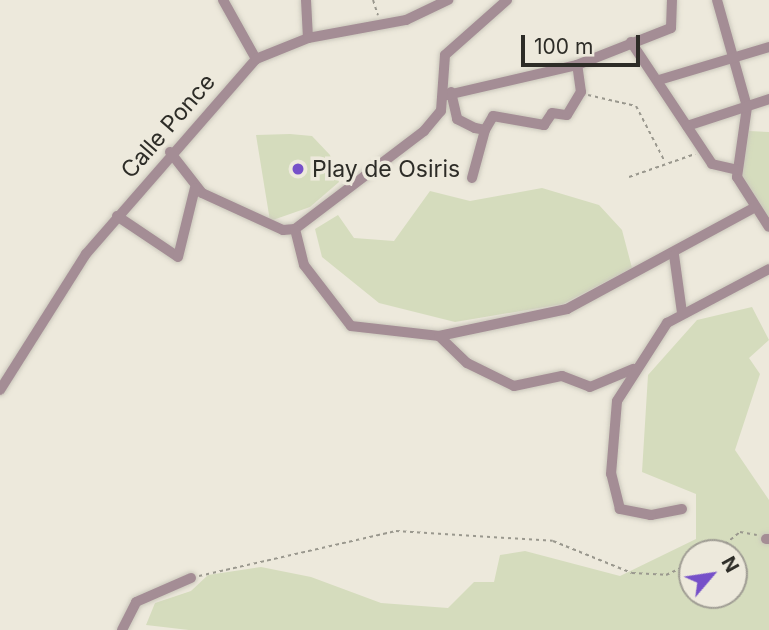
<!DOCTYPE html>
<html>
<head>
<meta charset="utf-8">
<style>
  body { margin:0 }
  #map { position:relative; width:769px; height:630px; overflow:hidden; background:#ede9dc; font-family:Inter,sans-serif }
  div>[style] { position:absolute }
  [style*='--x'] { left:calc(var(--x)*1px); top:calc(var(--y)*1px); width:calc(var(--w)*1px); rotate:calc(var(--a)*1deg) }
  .green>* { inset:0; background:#d5dcbd }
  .path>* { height:2px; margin-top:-1px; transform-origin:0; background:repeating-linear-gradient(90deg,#9a988e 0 3.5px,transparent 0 7px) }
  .roads { filter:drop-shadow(0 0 2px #cac7bb) drop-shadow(0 0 2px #cac7bb) }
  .minor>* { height:10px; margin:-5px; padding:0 5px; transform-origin:5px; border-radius:5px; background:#a48d95 }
  .dots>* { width:19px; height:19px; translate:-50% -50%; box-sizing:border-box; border:4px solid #ede9dc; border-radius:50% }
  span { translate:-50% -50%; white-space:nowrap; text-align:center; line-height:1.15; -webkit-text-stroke:7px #ede9dc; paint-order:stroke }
  .street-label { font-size:23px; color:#2d2c27 }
  .poi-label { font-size:23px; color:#2d2c27 }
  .left { translate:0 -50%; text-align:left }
  .north { position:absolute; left:678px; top:539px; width:70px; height:70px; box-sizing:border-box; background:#ede9dc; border:2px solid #a09d94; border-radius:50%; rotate:61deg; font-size:19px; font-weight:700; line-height:28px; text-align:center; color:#2d2c27 }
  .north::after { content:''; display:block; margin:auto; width:24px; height:32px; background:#7650c9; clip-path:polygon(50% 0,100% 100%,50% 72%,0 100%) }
  .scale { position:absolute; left:521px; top:35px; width:119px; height:32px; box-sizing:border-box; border:4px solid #2d2c27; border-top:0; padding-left:9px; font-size:21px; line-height:24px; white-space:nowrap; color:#2d2c27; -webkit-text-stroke:5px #ede9dc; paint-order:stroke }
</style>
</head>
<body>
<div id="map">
  <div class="green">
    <div style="clip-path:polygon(749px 131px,769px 132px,769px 219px,740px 175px)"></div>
    <div style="clip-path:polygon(290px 134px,312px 136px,330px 155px,339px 182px,310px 207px,270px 221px,256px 135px)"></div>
    <div style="clip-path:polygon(542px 188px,599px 205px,622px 230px,632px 268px,563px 304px,455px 322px,379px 303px,322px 257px,315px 229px,338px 215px,354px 238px,394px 241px,430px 191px,470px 201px)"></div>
    <div style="clip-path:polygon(evenodd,752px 307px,769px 340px,749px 358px,760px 374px,735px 450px,769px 500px,769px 630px,189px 630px,146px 625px,155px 603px,191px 591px,208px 575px,261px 567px,311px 577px,381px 603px,448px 608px,474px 582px,494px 582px,500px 555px,525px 551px,620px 576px,696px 539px,696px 494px,642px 472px,648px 375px,697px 320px,752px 307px,692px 553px,734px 553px,734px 595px,692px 595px,692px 553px)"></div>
  </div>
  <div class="path">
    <div style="--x:373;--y:0;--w:16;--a:72"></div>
    <div style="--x:588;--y:95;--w:49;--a:12.9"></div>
    <div style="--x:636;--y:106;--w:61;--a:62.6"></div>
    <div style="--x:629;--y:177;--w:70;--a:-19.2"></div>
    <div style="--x:714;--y:553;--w:33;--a:-39"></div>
    <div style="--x:740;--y:532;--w:17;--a:10"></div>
    <div style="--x:199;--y:576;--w:202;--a:-12.9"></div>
    <div style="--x:396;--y:531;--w:157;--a:3.6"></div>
    <div style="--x:553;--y:541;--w:85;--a:22.1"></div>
    <div style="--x:632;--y:573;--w:34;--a:3"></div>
    <div style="--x:666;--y:575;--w:29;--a:-25"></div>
  </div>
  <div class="roads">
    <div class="minor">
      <div style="--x:223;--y:0;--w:68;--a:60.8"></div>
      <div style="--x:306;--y:0;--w:38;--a:87"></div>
      <div style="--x:717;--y:0;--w:111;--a:74.3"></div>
      <div style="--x:747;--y:107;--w:71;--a:98.1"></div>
      <div style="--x:737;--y:177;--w:59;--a:57.4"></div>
      <div style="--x:631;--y:42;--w:146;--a:56.4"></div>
      <div style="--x:712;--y:164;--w:26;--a:13"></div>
      <div style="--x:659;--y:80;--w:115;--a:-16.7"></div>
      <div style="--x:451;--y:92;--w:28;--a:77"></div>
      <div style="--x:457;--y:119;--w:20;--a:27"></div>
      <div style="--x:475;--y:128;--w:10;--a:11"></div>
      <div style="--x:485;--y:130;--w:16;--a:-60"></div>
      <div style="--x:493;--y:116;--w:52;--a:10"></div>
      <div style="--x:544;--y:125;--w:14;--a:-56"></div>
      <div style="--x:552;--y:113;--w:15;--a:8"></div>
      <div style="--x:567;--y:115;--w:27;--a:-59"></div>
      <div style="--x:581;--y:92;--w:27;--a:-98"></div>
      <div style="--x:443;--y:96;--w:138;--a:-13"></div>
      <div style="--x:577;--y:65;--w:101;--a:-21.5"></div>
      <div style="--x:671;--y:28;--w:28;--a:-88"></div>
      <div style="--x:687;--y:126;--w:86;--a:-18.2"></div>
      <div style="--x:170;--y:152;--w:52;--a:52"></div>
      <div style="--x:202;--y:193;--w:89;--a:24.6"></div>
      <div style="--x:283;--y:230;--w:12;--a:-5"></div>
      <div style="--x:295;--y:229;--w:162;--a:-37.2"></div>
      <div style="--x:424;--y:131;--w:26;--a:-50"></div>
      <div style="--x:441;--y:111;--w:56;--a:-85.9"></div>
      <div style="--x:445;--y:55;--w:83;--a:-41.6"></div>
      <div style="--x:472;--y:178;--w:50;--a:-74.8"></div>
      <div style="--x:117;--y:216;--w:73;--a:33.9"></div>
      <div style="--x:178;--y:257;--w:71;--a:-76.2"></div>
      <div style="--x:295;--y:229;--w:37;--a:76"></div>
      <div style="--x:304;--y:265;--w:77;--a:52.4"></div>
      <div style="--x:351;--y:326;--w:89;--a:6.5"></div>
      <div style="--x:439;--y:336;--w:131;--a:-11.9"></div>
      <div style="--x:567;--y:309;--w:213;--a:-28.4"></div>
      <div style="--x:674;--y:255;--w:59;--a:82.1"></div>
      <div style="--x:439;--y:336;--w:39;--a:44"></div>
      <div style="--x:467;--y:363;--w:52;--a:26.1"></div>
      <div style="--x:514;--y:386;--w:49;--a:-11.8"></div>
      <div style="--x:562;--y:376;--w:30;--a:21"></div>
      <div style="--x:590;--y:387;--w:47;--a:-22.7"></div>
      <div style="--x:0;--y:390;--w:161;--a:-57.7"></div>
      <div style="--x:86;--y:254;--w:259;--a:-48.9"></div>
      <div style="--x:256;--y:59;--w:56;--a:-22"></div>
      <div style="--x:308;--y:38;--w:100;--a:-10.4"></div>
      <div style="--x:406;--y:20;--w:47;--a:-25.5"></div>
      <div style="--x:682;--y:509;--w:32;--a:169"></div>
      <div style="--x:651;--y:515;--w:32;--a:-169"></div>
      <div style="--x:620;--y:509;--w:36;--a:-104"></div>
      <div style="--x:611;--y:474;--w:73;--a:-85.3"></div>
      <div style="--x:617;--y:401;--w:93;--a:-57.3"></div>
      <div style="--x:667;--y:323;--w:115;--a:-27.9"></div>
      <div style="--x:766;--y:539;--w:3;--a:0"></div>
      <div style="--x:122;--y:630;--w:31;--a:-63"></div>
      <div style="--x:136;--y:602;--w:60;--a:-23.6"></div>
    </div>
  </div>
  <div class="dots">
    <div style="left:298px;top:169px;background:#7650c9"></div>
  </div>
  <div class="street-label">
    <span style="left:168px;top:126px;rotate:-49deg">Calle Ponce</span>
  </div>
  <div class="poi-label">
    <span class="left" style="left:312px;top:169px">Play de Osiris</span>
  </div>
  <div class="north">N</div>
  <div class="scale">100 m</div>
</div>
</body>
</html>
